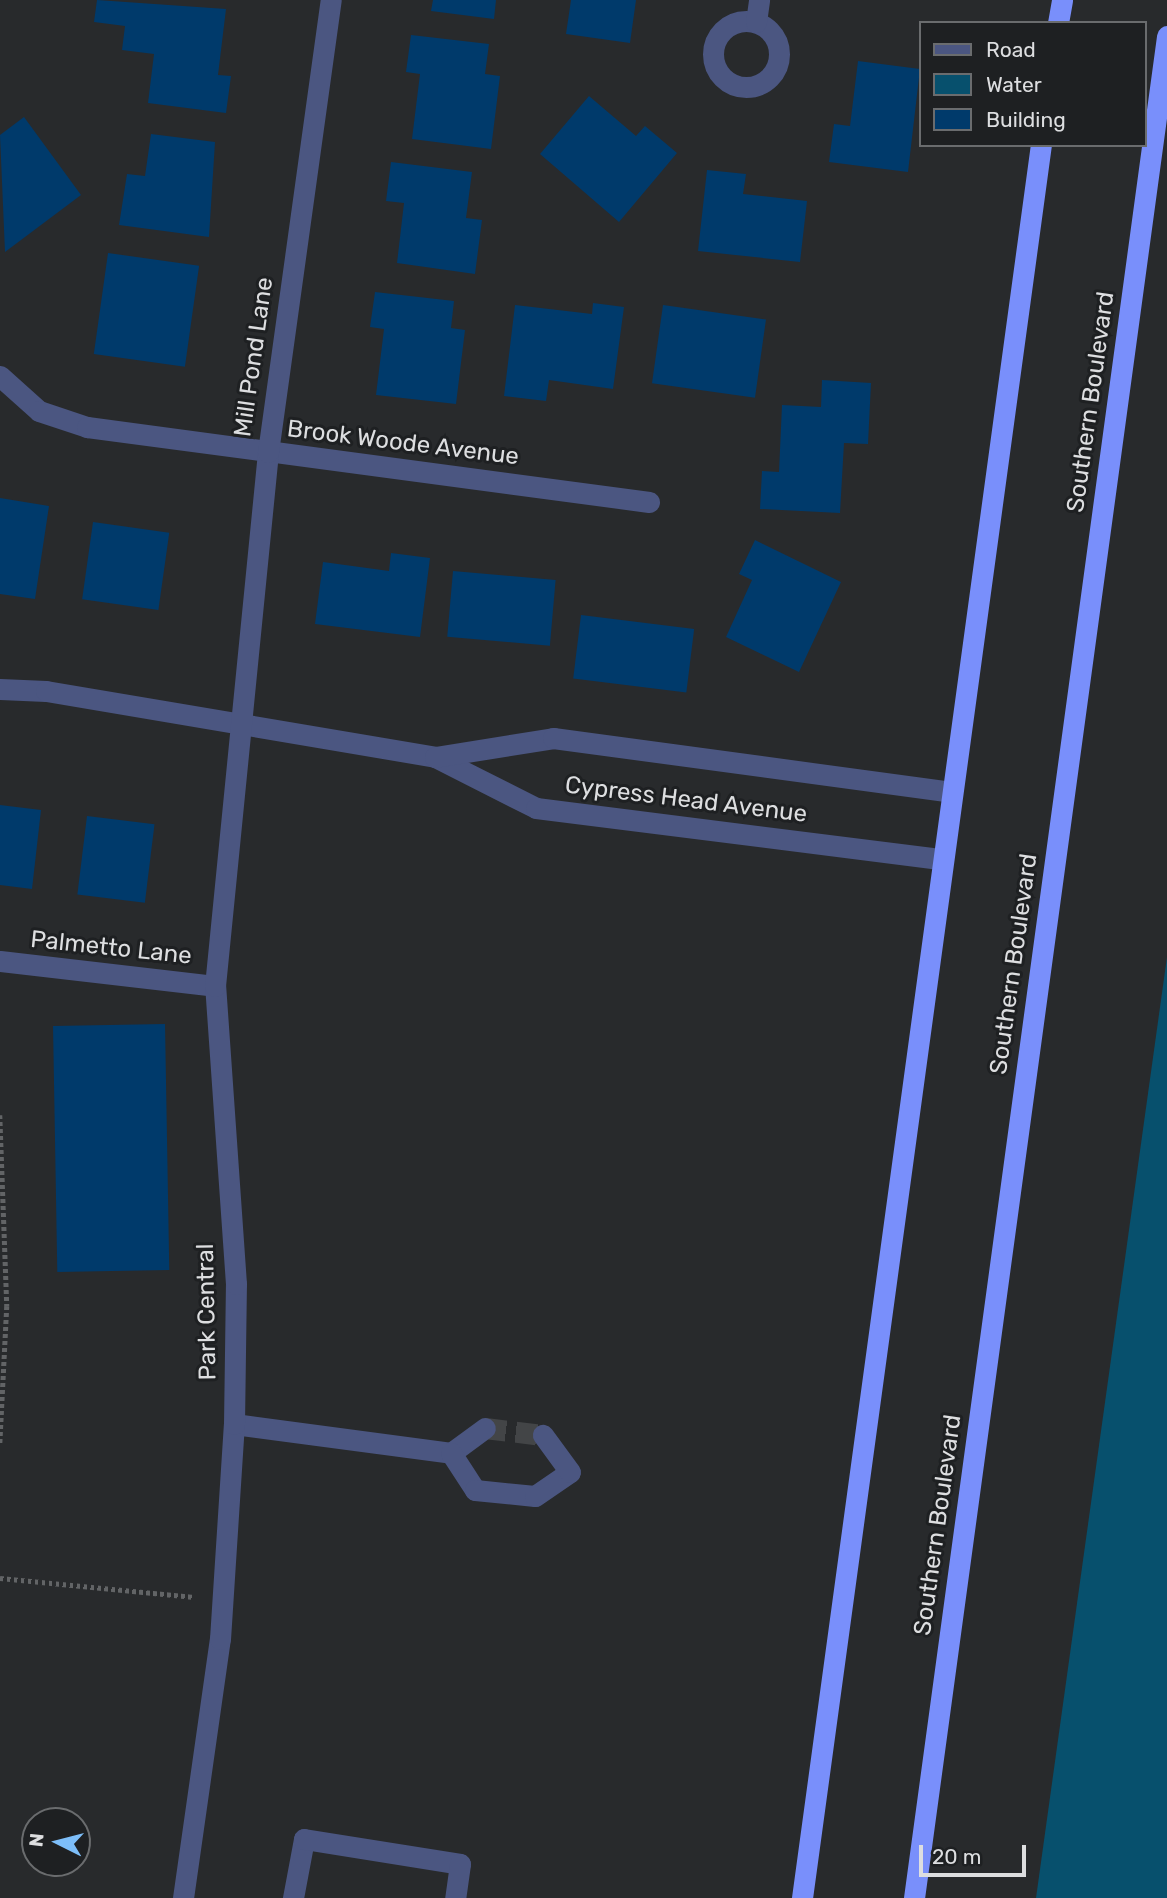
<!DOCTYPE html>
<html>
<head>
<meta charset="utf-8">
<style>
  body { margin:0 }
  #map { position:relative; width:1167px; height:1898px; overflow:hidden; background:#282a2c; font-family:Rubik,sans-serif }
  div>[style] { position:absolute }
  [style*='--x'] { left:calc(var(--x)*1px); top:calc(var(--y)*1px); width:calc(var(--w)*1px); rotate:calc(var(--a)*1deg) }
  .water>* { inset:0; background:#07506d }
  .building>* { inset:0; background:#003a6b; transform-origin:0 0 }
  .minor-tunnel>* { height:21px; margin-top:-10.5px; transform-origin:0; background:repeating-linear-gradient(90deg,#434547 0 21px,transparent 0 31px) }
  .path>* { height:4.5px; margin-top:-2.25px; transform-origin:0; background:repeating-linear-gradient(90deg,#626466 0 3.5px,transparent 0 7px) }
  .minor>* { height:21px; margin:-10.5px; padding:0 10.5px; transform-origin:10.5px; border-radius:10.5px; background:#4b5681 }
  .minor>.ring { margin:-10.5px; padding:0; box-sizing:content-box; background:none; border:21px solid #4b5681; border-radius:50% }
  .highway>* { height:21px; margin:-10.5px; padding:0 10.5px; transform-origin:10.5px; border-radius:10.5px; background:#798ffb }
  span { translate:-50% -50%; white-space:nowrap; text-align:center; line-height:1.15; -webkit-text-stroke:6px #1e2022; paint-order:stroke }
  .street-label { font-size:24px; color:#dddee0 }
  .legend { position:absolute; left:919px; top:21px; width:228px; height:126px; box-sizing:border-box; background:#1e2022; border:2px solid #6a6c6e; margin:0; padding:9px 12px; list-style:none; font-size:21px; color:#dddee0 }
  .legend li { display:flex; align-items:center; gap:14px; height:35px }
  .legend b { width:35px; border:2px solid #6a6c6e }
  .north { position:absolute; left:21px; top:1807px; width:70px; height:70px; box-sizing:border-box; background:#1e2022; border:2px solid #6a6c6e; border-radius:50%; rotate:276deg; font-size:19px; font-weight:700; line-height:28px; text-align:center; color:#dddee0 }
  .north::after { content:''; display:block; margin:auto; width:24px; height:32px; background:#7dbef9; clip-path:polygon(50% 0,100% 100%,50% 72%,0 100%) }
  .scale { position:absolute; left:919px; top:1845px; width:107px; height:32px; box-sizing:border-box; border:4px solid #dddee0; border-top:0; padding-left:9px; font-size:21px; line-height:24px; white-space:nowrap; color:#dddee0; -webkit-text-stroke:5px #1e2022; paint-order:stroke }
</style>
</head>
<body>
<div id="map">
  <div class="water">
    <div style="clip-path:polygon(1167px 957px,1167px 1898px,1036px 1898px)"></div>
  </div>
  <div class="building">
    <div style="clip-path:polygon(97px 0,226px 9px,218px 75px,231px 76px,226px 113px,148px 103px,154px 54px,122px 50px,125px 26px,94px 22px)"></div>
    <div style="clip-path:polygon(433px 0,496px 0,494px 19px,431px 11px)"></div>
    <div style="clip-path:polygon(571px 0,636px 0,630px 43px,566px 34px)"></div>
    <div style="clip-path:polygon(411px 35px,489px 44px,485px 74px,500px 76px,491px 149px,412px 139px,420px 74px,406px 72px)"></div>
    <div style="clip-path:polygon(858px 61px,920px 69px,908px 172px,829px 162px,834px 124px,850px 126px)"></div>
    <div style="clip-path:polygon(589px 96px,636px 136px,645px 126px,677px 153px,619px 222px,540px 154px)"></div>
    <div style="clip-path:polygon(24px 117px,81px 195px,5px 252px,0 135px)"></div>
    <div style="clip-path:polygon(151px 134px,215px 142px,209px 237px,119px 225px,127px 174px,145px 176px)"></div>
    <div style="clip-path:polygon(391px 162px,472px 172px,466px 218px,482px 220px,475px 274px,397px 263px,404px 203px,386px 201px)"></div>
    <div style="clip-path:polygon(707px 170px,746px 174px,743px 194px,807px 201px,800px 262px,698px 251px)"></div>
    <div style="left:108px;top:253px;width:92px;height:102px;rotate:8deg"></div>
    <div style="clip-path:polygon(375px 292px,454px 301px,451px 328px,465px 330px,456px 404px,376px 395px,384px 329px,370px 327px)"></div>
    <div style="clip-path:polygon(593px 303px,624px 307px,613px 389px,549px 380px,546px 401px,504px 396px,515px 305px,592px 314px)"></div>
    <div style="left:663px;top:305px;width:104px;height:79px;rotate:8deg"></div>
    <div style="clip-path:polygon(822px 380px,871px 383px,868px 444px,844px 443px,840px 513px,760px 509px,762px 471px,779px 472px,782px 405px,821px 407px)"></div>
    <div style="clip-path:polygon(0 498px,49px 506px,35px 599px,0 594px)"></div>
    <div style="left:93px;top:522px;width:77px;height:78px;rotate:8deg"></div>
    <div style="clip-path:polygon(755px 540px,841px 582px,799px 672px,726px 637px,752px 580px,739px 574px)"></div>
    <div style="clip-path:polygon(391px 553px,430px 558px,420px 637px,315px 624px,323px 562px,389px 571px)"></div>
    <div style="left:453px;top:571px;width:103px;height:66px;rotate:5deg"></div>
    <div style="left:581px;top:615px;width:114px;height:64px;rotate:7deg"></div>
    <div style="clip-path:polygon(0 805px,41px 810px,32px 889px,0 885px)"></div>
    <div style="left:87px;top:816px;width:68px;height:79px;rotate:7deg"></div>
    <div style="left:165px;top:1024px;width:246px;height:112px;rotate:89deg"></div>
  </div>
  <div class="minor-tunnel">
    <div style="--x:485;--y:1428;--w:58;--a:6.9"></div>
  </div>
  <div class="path">
    <div style="--x:0;--y:1115;--w:191;--a:87.9"></div>
    <div style="--x:7;--y:1306;--w:138;--a:92.9"></div>
    <div style="--x:0;--y:1578;--w:195;--a:5.6"></div>
  </div>
  <div class="minor">
    <div class="ring" style="left:713px;top:21px;width:45px;height:45px"></div>
    <div style="--x:756;--y:22;--w:22;--a:-82"></div>
    <div style="--x:0;--y:376;--w:52;--a:41.9"></div>
    <div style="--x:39;--y:411;--w:51;--a:18.4"></div>
    <div style="--x:87;--y:427;--w:567;--a:7.6"></div>
    <div style="--x:0;--y:689;--w:46;--a:2.5"></div>
    <div style="--x:46;--y:691;--w:395;--a:9.6"></div>
    <div style="--x:435;--y:757;--w:113;--a:26.8"></div>
    <div style="--x:536;--y:808;--w:409;--a:7.2"></div>
    <div style="--x:435;--y:757;--w:120;--a:-9.1"></div>
    <div style="--x:553;--y:738;--w:402;--a:7.7"></div>
    <div style="--x:0;--y:961;--w:216;--a:6.6"></div>
    <div style="--x:234;--y:1424;--w:219;--a:7.6"></div>
    <div style="--x:451;--y:1453;--w:42;--a:-36.3"></div>
    <div style="--x:451;--y:1453;--w:44;--a:57"></div>
    <div style="--x:475;--y:1490;--w:60;--a:5.7"></div>
    <div style="--x:535;--y:1496;--w:42;--a:-34.4"></div>
    <div style="--x:570;--y:1472;--w:46;--a:-126.1"></div>
    <div style="--x:183;--y:1898;--w:262;--a:-81.9"></div>
    <div style="--x:220;--y:1639;--w:215;--a:-86.3"></div>
    <div style="--x:234;--y:1424;--w:140;--a:-89.2"></div>
    <div style="--x:236;--y:1284;--w:299;--a:-94"></div>
    <div style="--x:215;--y:986;--w:537;--a:-84.33"></div>
    <div style="--x:268;--y:452;--w:456;--a:-82.1"></div>
    <div style="--x:293;--y:1898;--w:60;--a:-79.4"></div>
    <div style="--x:304;--y:1839;--w:158;--a:9.1"></div>
    <div style="--x:460;--y:1864;--w:34;--a:98"></div>
  </div>
  <div class="highway">
    <div style="--x:1058;--y:23;--w:23;--a:-80"></div>
    <div style="--x:802;--y:1898;--w:1769;--a:-82.24"></div>
    <div style="--x:914;--y:1898;--w:1879;--a:-82.26"></div>
  </div>
  <div class="street-label">
    <span style="left:254px;top:357px;rotate:-82deg">Mill Pond Lane</span>
    <span style="left:1091px;top:402px;rotate:-82deg">Southern Boulevard</span>
    <span style="left:403px;top:443px;rotate:7deg">Brook Woode Avenue</span>
    <span style="left:686px;top:800px;rotate:7deg">Cypress Head Avenue</span>
    <span style="left:111px;top:948px;rotate:6deg">Palmetto Lane</span>
    <span style="left:1014px;top:964px;rotate:-82deg">Southern Boulevard</span>
    <span style="left:207px;top:1312px;rotate:-91deg">Park Central</span>
    <span style="left:938px;top:1525px;rotate:-82deg">Southern Boulevard</span>
  </div>
  <ul class="legend">
  <li><b style="height:9px;background:#4b5681"></b>Road</li>
  <li><b style="height:19px;background:#07506d"></b>Water</li>
  <li><b style="height:19px;background:#003a6b"></b>Building</li>
  </ul>
  <div class="north">N</div>
  <div class="scale">20 m</div>
</div>
</body>
</html>
